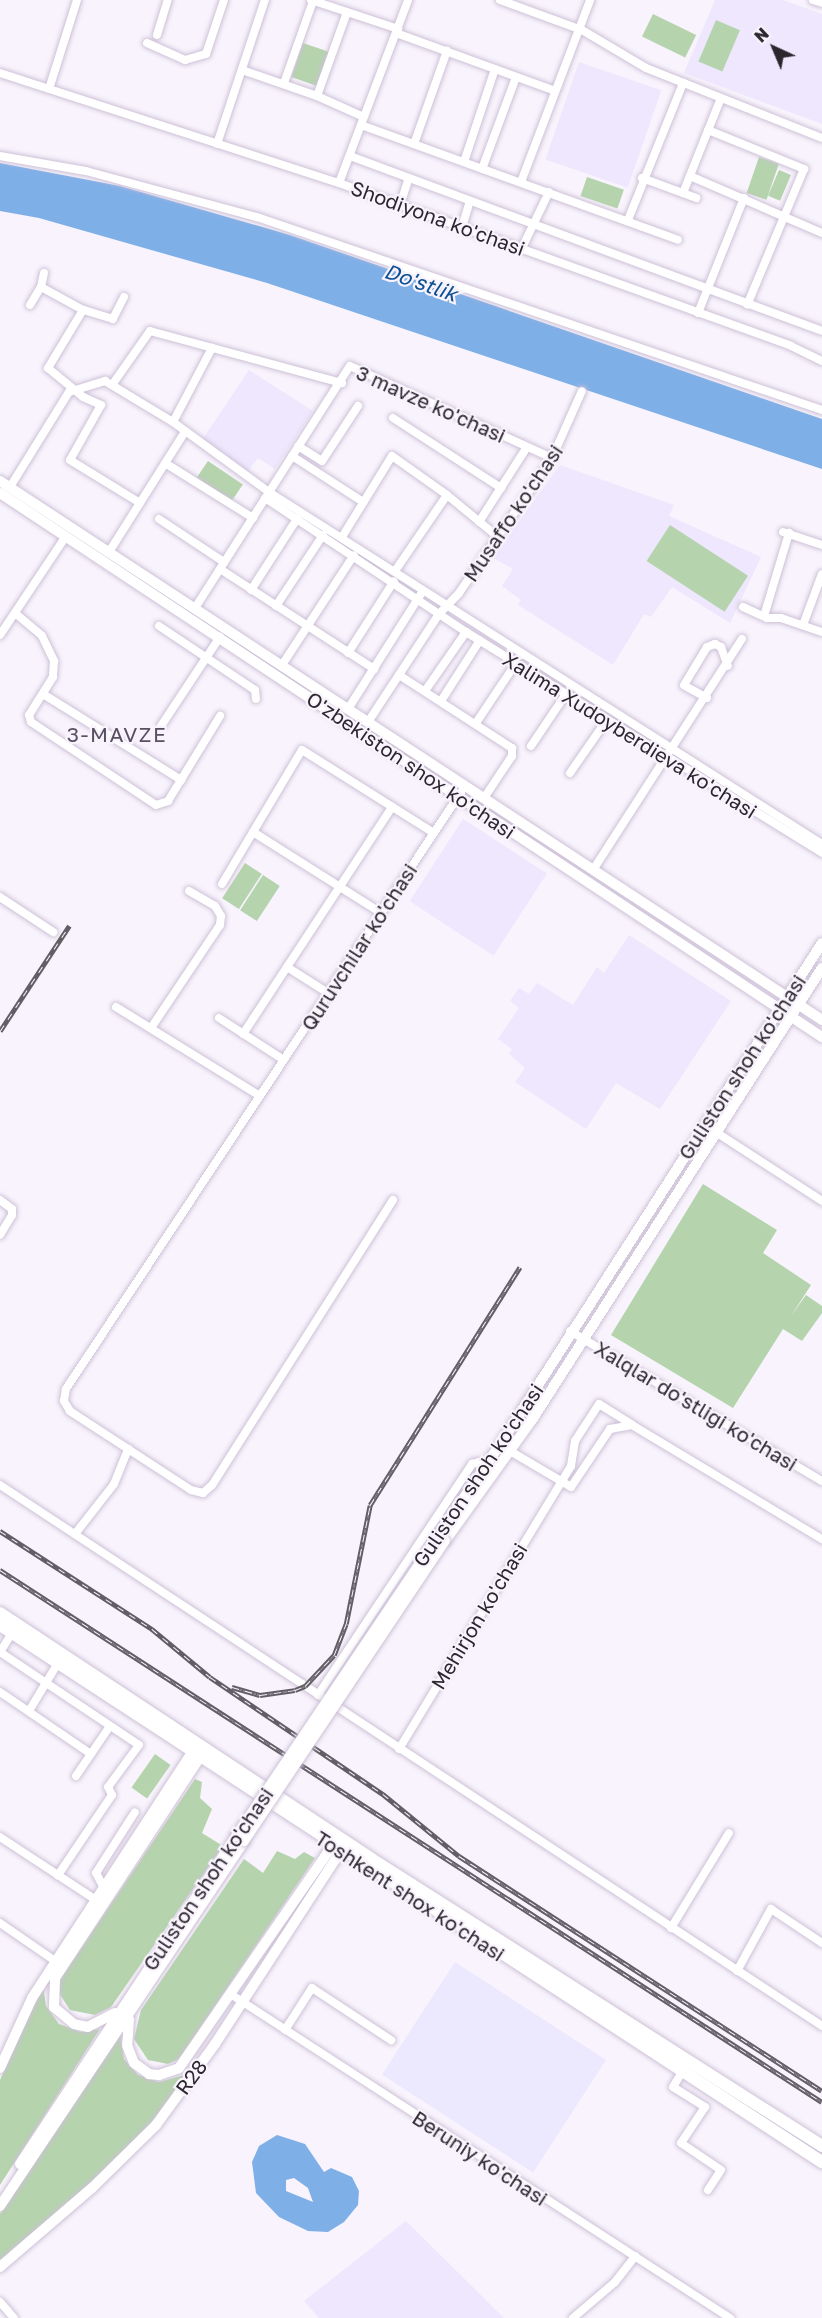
<!DOCTYPE html>
<html>
<head>
<meta charset="utf-8">
<style>
  body { margin:0 }
  #map { position:relative; width:822px; height:2318px; overflow:hidden; background:#f8f3fc; font-family:"Golos Text",sans-serif }
  div>[style] { position:absolute }
  [style*='--x'] { left:calc(var(--x)*1px); top:calc(var(--y)*1px); width:calc(var(--w)*1px); rotate:calc(var(--a)*1deg) }
  .commercial>* { inset:0; background:#ece8fe; transform-origin:0 0 }
  .education>* { inset:0; background:#eee7fd; transform-origin:0 0 }
  .green>* { inset:0; background:#b5d3ad; transform-origin:0 0 }
  .water>* { inset:0; background:#7fafe7 }
  .roads { filter:drop-shadow(0 0 2px #cdc1d7) drop-shadow(0 0 2px #cdc1d7) }
  .minor>* { height:8px; margin:-4px; padding:0 4px; transform-origin:4px; border-radius:4px; background:#fff }
  .major>* { height:10px; margin:-5px; padding:0 5px; transform-origin:5px; border-radius:5px; background:#fff }
  .highway>* { height:12px; margin:-6px; padding:0 6px; transform-origin:6px; border-radius:6px; background:#fff }
  .rail>* { height:4.5px; margin-top:-2.25px; transform-origin:0; background:repeating-linear-gradient(90deg,#f8f3fc 0 7px,#635e66 0 14px); box-sizing:border-box; border-block:2px solid #635e66 }
  .bridges { filter:drop-shadow(0 0 2px #cdc1d7) drop-shadow(0 0 2px #cdc1d7) }
  .major-bridge>* { height:10px; margin:-5px; padding:0 5px; transform-origin:5px; border-radius:5px; background:#fff }
  span { translate:-50% -50%; white-space:nowrap; text-align:center; line-height:1.15; -webkit-text-stroke:4.5px #f8f3fc; paint-order:stroke }
  .street-label { font-size:20px; color:#2c272f }
  .water-label { font-size:21px; color:#0a5093; font-style:italic }
  .neighbourhood-label { font-size:21px; color:#5a5063; letter-spacing:1.5px }
  .north { position:absolute; left:744px; top:18px; width:60px; height:60px; -webkit-text-stroke:4px #f8f3fc; paint-order:stroke; rotate:316deg; font-size:16px; font-weight:700; line-height:24px; text-align:center; color:#2c272f }
  .north::after { content:''; display:block; margin:auto; width:21px; height:27px; background:#2c272f; clip-path:polygon(50% 0,100% 100%,50% 72%,0 100%) }
</style>
</head>
<body>
<div id="map">
  <div class="commercial">
    <div style="left:455px;top:1962px;width:180px;height:134px;rotate:33deg"></div>
  </div>
  <div class="education">
    <div style="clip-path:polygon(715px 0,783px 0,822px 14px,822px 124px,684px 73px)"></div>
    <div style="left:579px;top:62px;width:87px;height:103px;rotate:19deg"></div>
    <div style="clip-path:polygon(249px 370px,313px 411px,275px 469px,258px 458px,248px 471px,202px 440px)"></div>
    <div style="clip-path:polygon(560px 465px,674px 505px,669px 516px,761px 557px,730px 623px,672px 587px,651px 617px,644px 614px,613px 665px,518px 605px,521px 600px,502px 586px,513px 569px,493px 558px)"></div>
    <div style="left:463px;top:819px;width:100px;height:98px;rotate:33deg"></div>
    <div style="clip-path:polygon(629px 935px,731px 1001px,660px 1109px,616px 1083px,586px 1129px,515px 1082px,525px 1068px,509px 1054px,512px 1049px,498px 1039px,519px 1008px,510px 1001px,519px 988px,529px 994px,537px 983px,573px 1005px,597px 967px,604px 973px)"></div>
    <div style="clip-path:polygon(406px 2221px,504px 2318px,319px 2318px,304px 2301px)"></div>
  </div>
  <div class="green">
    <div style="left:653px;top:14px;width:48px;height:25px;rotate:26deg"></div>
    <div style="left:716px;top:20px;width:26px;height:45px;rotate:23deg"></div>
    <div style="left:303px;top:43px;width:28px;height:36px;rotate:19deg"></div>
    <div style="left:759px;top:157px;width:21px;height:38px;rotate:19deg"></div>
    <div style="left:779px;top:170px;width:13px;height:28px;rotate:23deg"></div>
    <div style="left:587px;top:177px;width:39px;height:20px;rotate:19deg"></div>
    <div style="left:208px;top:461px;width:42px;height:20px;rotate:34deg"></div>
    <div style="left:670px;top:525px;width:93px;height:43px;rotate:33deg"></div>
    <div style="left:245px;top:863px;width:20px;height:42px;rotate:33deg"></div>
    <div style="left:263px;top:875px;width:20px;height:42px;rotate:33deg"></div>
    <div style="clip-path:polygon(703px 1184px,777px 1230px,763px 1253px,811px 1285px,791px 1316px,806px 1295px,822px 1306px,822px 1313px,802px 1341px,783px 1329px,733px 1408px,611px 1335px)"></div>
    <div style="left:155px;top:1754px;width:19px;height:41px;rotate:35deg"></div>
    <div style="clip-path:polygon(195px 1779px,202px 1782px,200px 1798px,212px 1809px,202px 1833px,223px 1846px,111px 2007px,95px 2015px,70px 2010px,59px 1993px,60px 1980px)"></div>
    <div style="clip-path:polygon(277px 1851px,295px 1859px,304px 1852px,315px 1858px,179px 2059px,168px 2064px,148px 2060px,134px 2039px,141px 2010px,244px 1859px,263px 1873px)"></div>
    <div style="clip-path:polygon(43px 1986px,46px 2006px,59px 2024px,81px 2032px,100px 2029px,0 2185px,0 2080px)"></div>
    <div style="clip-path:polygon(120px 2033px,124px 2059px,138px 2075px,159px 2082px,187px 2074px,151px 2125px,87px 2186px,0 2260px,0 2214px)"></div>
  </div>
  <div class="water">
    <div style="clip-path:polygon(0 163px,120px 186px,290px 235px,822px 419px,822px 469px,267px 283px,39px 218px,0 211px)"></div>
    <div style="clip-path:polygon(evenodd,277px 2135px,305px 2144px,324px 2172px,331px 2168px,352px 2177px,359px 2191px,358px 2205px,344px 2222px,328px 2232px,308px 2231px,279px 2217px,256px 2193px,252px 2162px,259px 2146px,277px 2135px,294px 2178px,308px 2188px,313px 2202px,286px 2191px,286px 2180px,294px 2178px)"></div>
  </div>
  <div class="roads">
    <div class="minor">
      <div style="--x:311;--y:0;--w:92;--a:18.4"></div>
      <div style="--x:500;--y:0;--w:87;--a:20.1"></div>
      <div style="--x:582;--y:30;--w:74;--a:30.7"></div>
      <div style="--x:646;--y:68;--w:189;--a:21.7"></div>
      <div style="--x:813;--y:0;--w:9;--a:18"></div>
      <div style="--x:396;--y:33;--w:169;--a:20"></div>
      <div style="--x:157;--y:35;--w:37;--a:-73"></div>
      <div style="--x:147;--y:43;--w:42;--a:24.1"></div>
      <div style="--x:185;--y:60;--w:22;--a:-16"></div>
      <div style="--x:206;--y:54;--w:57;--a:-71.6"></div>
      <div style="--x:242;--y:70;--w:79;--a:19.1"></div>
      <div style="--x:317;--y:96;--w:51;--a:24.1"></div>
      <div style="--x:0;--y:73;--w:356;--a:18"></div>
      <div style="--x:339;--y:183;--w:480;--a:19.8"></div>
      <div style="--x:791;--y:346;--w:34;--a:26"></div>
      <div style="--x:284;--y:83;--w:87;--a:-70.5"></div>
      <div style="--x:49;--y:89;--w:93;--a:-72.5"></div>
      <div style="--x:317;--y:96;--w:89;--a:-70.3"></div>
      <div style="--x:361;--y:125;--w:337;--a:19.9"></div>
      <div style="--x:708;--y:130;--w:104;--a:22.1"></div>
      <div style="--x:804;--y:169;--w:147;--a:112.7"></div>
      <div style="--x:217;--y:144;--w:152;--a:-71.6"></div>
      <div style="--x:414;--y:144;--w:99;--a:-70.5"></div>
      <div style="--x:0;--y:156;--w:87;--a:9.9"></div>
      <div style="--x:86;--y:171;--w:177;--a:15.1"></div>
      <div style="--x:257;--y:217;--w:597;--a:18.86"></div>
      <div style="--x:350;--y:156;--w:503;--a:20.34"></div>
      <div style="--x:464;--y:162;--w:98;--a:-71.6"></div>
      <div style="--x:482;--y:169;--w:98;--a:-69.7"></div>
      <div style="--x:690;--y:176;--w:144;--a:23.4"></div>
      <div style="--x:642;--y:178;--w:58;--a:20.3"></div>
      <div style="--x:521;--y:182;--w:195;--a:-69.2"></div>
      <div style="--x:339;--y:183;--w:196;--a:-69.3"></div>
      <div style="--x:683;--y:193;--w:102;--a:-68.2"></div>
      <div style="--x:400;--y:205;--w:28;--a:-72"></div>
      <div style="--x:628;--y:220;--w:148;--a:-68.1"></div>
      <div style="--x:462;--y:227;--w:27;--a:-73"></div>
      <div style="--x:522;--y:248;--w:62;--a:-64.3"></div>
      <div style="--x:44;--y:273;--w:14;--a:102"></div>
      <div style="--x:41;--y:287;--w:48;--a:28.7"></div>
      <div style="--x:124;--y:297;--w:25;--a:117"></div>
      <div style="--x:113;--y:319;--w:31;--a:-163"></div>
      <div style="--x:83;--y:310;--w:68;--a:121.1"></div>
      <div style="--x:48;--y:368;--w:45;--a:39.6"></div>
      <div style="--x:83;--y:397;--w:20;--a:24"></div>
      <div style="--x:101;--y:405;--w:63;--a:119.4"></div>
      <div style="--x:70;--y:460;--w:82;--a:31.6"></div>
      <div style="--x:30;--y:305;--w:21;--a:-59"></div>
      <div style="--x:698;--y:313;--w:124;--a:-68.2"></div>
      <div style="--x:112;--y:385;--w:66;--a:-54.9"></div>
      <div style="--x:150;--y:331;--w:199;--a:15.2"></div>
      <div style="--x:393;--y:418;--w:129;--a:32.9"></div>
      <div style="--x:173;--y:422;--w:84;--a:-62.2"></div>
      <div style="--x:298;--y:446;--w:28;--a:32"></div>
      <div style="--x:322;--y:461;--w:66;--a:-56.8"></div>
      <div style="--x:292;--y:456;--w:85;--a:32.9"></div>
      <div style="--x:165;--y:463;--w:104;--a:32"></div>
      <div style="--x:10;--y:487;--w:112;--a:-58.2"></div>
      <div style="--x:69;--y:392;--w:38;--a:-17"></div>
      <div style="--x:105;--y:381;--w:79;--a:31.1"></div>
      <div style="--x:173;--y:422;--w:119;--a:36.1"></div>
      <div style="--x:269;--y:492;--w:656;--a:32.48"></div>
      <div style="--x:265;--y:498;--w:242;--a:33.7"></div>
      <div style="--x:466;--y:632;--w:419;--a:31.8"></div>
      <div style="--x:159;--y:519;--w:78;--a:33.5"></div>
      <div style="--x:479;--y:522;--w:89;--a:-57.4"></div>
      <div style="--x:783;--y:532;--w:41;--a:18.4"></div>
      <div style="--x:342;--y:537;--w:95;--a:-58.3"></div>
      <div style="--x:392;--y:456;--w:67;--a:35.3"></div>
      <div style="--x:109;--y:552;--w:142;--a:-57.7"></div>
      <div style="--x:220;--y:569;--w:184;--a:33"></div>
      <div style="--x:395;--y:571;--w:92;--a:-55.6"></div>
      <div style="--x:447;--y:495;--w:66;--a:39.5"></div>
      <div style="--x:251;--y:590;--w:85;--a:-57.1"></div>
      <div style="--x:276;--y:606;--w:85;--a:-56.5"></div>
      <div style="--x:743;--y:607;--w:26;--a:25"></div>
      <div style="--x:767;--y:618;--w:14;--a:0"></div>
      <div style="--x:781;--y:618;--w:43;--a:18.9"></div>
      <div style="--x:195;--y:608;--w:287;--a:-57.4"></div>
      <div style="--x:350;--y:366;--w:222;--a:24.5"></div>
      <div style="--x:15;--y:613;--w:35;--a:40"></div>
      <div style="--x:42;--y:636;--w:28;--a:64"></div>
      <div style="--x:54;--y:661;--w:16;--a:94"></div>
      <div style="--x:53;--y:677;--w:45;--a:122.3"></div>
      <div style="--x:29;--y:715;--w:7;--a:74"></div>
      <div style="--x:31;--y:722;--w:150;--a:33.6"></div>
      <div style="--x:156;--y:805;--w:13;--a:-18"></div>
      <div style="--x:168;--y:801;--w:100;--a:-58.5"></div>
      <div style="--x:764;--y:616;--w:87;--a:-73.2"></div>
      <div style="--x:803;--y:625;--w:54;--a:-69.6"></div>
      <div style="--x:159;--y:626;--w:115;--a:33.7"></div>
      <div style="--x:255;--y:690;--w:9;--a:84"></div>
      <div style="--x:0;--y:635;--w:119;--a:-56.3"></div>
      <div style="--x:348;--y:653;--w:85;--a:-57.4"></div>
      <div style="--x:282;--y:665;--w:131;--a:-56.8"></div>
      <div style="--x:399;--y:675;--w:135;--a:32.9"></div>
      <div style="--x:512;--y:748;--w:8;--a:90"></div>
      <div style="--x:512;--y:756;--w:50;--a:123.7"></div>
      <div style="--x:425;--y:691;--w:72;--a:-55.2"></div>
      <div style="--x:43;--y:694;--w:163;--a:31.9"></div>
      <div style="--x:707;--y:698;--w:26;--a:-151"></div>
      <div style="--x:684;--y:685;--w:44;--a:-58.8"></div>
      <div style="--x:707;--y:647;--w:9;--a:-21"></div>
      <div style="--x:715;--y:644;--w:7;--a:27"></div>
      <div style="--x:721;--y:647;--w:20;--a:70"></div>
      <div style="--x:441;--y:701;--w:72;--a:-57.4"></div>
      <div style="--x:348;--y:709;--w:136;--a:-57.6"></div>
      <div style="--x:368;--y:722;--w:129;--a:-56.7"></div>
      <div style="--x:439;--y:614;--w:29;--a:-46"></div>
      <div style="--x:459;--y:593;--w:164;--a:-55.4"></div>
      <div style="--x:552;--y:458;--w:73;--a:-65.9"></div>
      <div style="--x:476;--y:723;--w:72;--a:-56.3"></div>
      <div style="--x:161;--y:726;--w:107;--a:-56.5"></div>
      <div style="--x:531;--y:746;--w:63;--a:-56.1"></div>
      <div style="--x:570;--y:773;--w:63;--a:-55.3"></div>
      <div style="--x:253;--y:832;--w:151;--a:32.3"></div>
      <div style="--x:593;--y:870;--w:275;--a:-57.2"></div>
      <div style="--x:222;--y:884;--w:156;--a:-59.2"></div>
      <div style="--x:302;--y:750;--w:156;--a:32.2"></div>
      <div style="--x:0;--y:897;--w:64;--a:33.4"></div>
      <div style="--x:287;--y:967;--w:49;--a:32.4"></div>
      <div style="--x:116;--y:1007;--w:169;--a:31.7"></div>
      <div style="--x:219;--y:1018;--w:77;--a:32.9"></div>
      <div style="--x:151;--y:1028;--w:124;--a:-56.2"></div>
      <div style="--x:220;--y:925;--w:9;--a:-84"></div>
      <div style="--x:221;--y:916;--w:12;--a:-121"></div>
      <div style="--x:215;--y:906;--w:30;--a:-150"></div>
      <div style="--x:243;--y:1034;--w:272;--a:-56.7"></div>
      <div style="--x:705;--y:1125;--w:140;--a:33"></div>
      <div style="--x:0;--y:1200;--w:15;--a:37"></div>
      <div style="--x:12;--y:1209;--w:6;--a:90"></div>
      <div style="--x:12;--y:1215;--w:23;--a:121"></div>
      <div style="--x:393;--y:1200;--w:338;--a:122.4"></div>
      <div style="--x:212;--y:1485;--w:12;--a:138"></div>
      <div style="--x:203;--y:1493;--w:12;--a:-166"></div>
      <div style="--x:191;--y:1490;--w:145;--a:-146.9"></div>
      <div style="--x:70;--y:1411;--w:12;--a:-121"></div>
      <div style="--x:64;--y:1401;--w:12;--a:-81"></div>
      <div style="--x:66;--y:1389;--w:723;--a:-56.51"></div>
      <div style="--x:570;--y:1331;--w:293;--a:30.8"></div>
      <div style="--x:510;--y:1451;--w:71;--a:30.5"></div>
      <div style="--x:571;--y:1487;--w:70;--a:-56.1"></div>
      <div style="--x:610;--y:1429;--w:22;--a:-10"></div>
      <div style="--x:632;--y:1425;--w:222;--a:31"></div>
      <div style="--x:0;--y:1485;--w:984;--a:33.35"></div>
      <div style="--x:75;--y:1534;--w:63;--a:-52"></div>
      <div style="--x:114;--y:1484;--w:38;--a:-68"></div>
      <div style="--x:12;--y:1633;--w:22;--a:122"></div>
      <div style="--x:0;--y:1652;--w:167;--a:33.8"></div>
      <div style="--x:139;--y:1745;--w:52;--a:126.4"></div>
      <div style="--x:108;--y:1787;--w:9;--a:63"></div>
      <div style="--x:112;--y:1795;--w:97;--a:124"></div>
      <div style="--x:0;--y:1692;--w:110;--a:34.3"></div>
      <div style="--x:318;--y:1695;--w:278;--a:-56.3"></div>
      <div style="--x:472;--y:1464;--w:7;--a:-16"></div>
      <div style="--x:479;--y:1462;--w:9;--a:72"></div>
      <div style="--x:29;--y:1711;--w:56;--a:-58.9"></div>
      <div style="--x:399;--y:1749;--w:331;--a:-58.7"></div>
      <div style="--x:571;--y:1466;--w:25;--a:-81"></div>
      <div style="--x:575;--y:1441;--w:44;--a:-57"></div>
      <div style="--x:599;--y:1404;--w:39;--a:32"></div>
      <div style="--x:76;--y:1776;--w:60;--a:-55.8"></div>
      <div style="--x:0;--y:1837;--w:115;--a:33.3"></div>
      <div style="--x:104;--y:1888;--w:17;--a:-118"></div>
      <div style="--x:96;--y:1873;--w:72;--a:-57.4"></div>
      <div style="--x:0;--y:1923;--w:67;--a:34.6"></div>
      <div style="--x:671;--y:1928;--w:111;--a:-58.6"></div>
      <div style="--x:737;--y:1971;--w:71;--a:-61.3"></div>
      <div style="--x:771;--y:1909;--w:61;--a:33.7"></div>
      <div style="--x:232;--y:1995;--w:594;--a:32.97"></div>
      <div style="--x:285;--y:2030;--w:50;--a:-57.3"></div>
      <div style="--x:312;--y:1988;--w:95;--a:33.4"></div>
      <div style="--x:682;--y:2072;--w:17;--a:121"></div>
      <div style="--x:673;--y:2087;--w:38;--a:32"></div>
      <div style="--x:705;--y:2107;--w:43;--a:123.7"></div>
      <div style="--x:681;--y:2143;--w:48;--a:34"></div>
      <div style="--x:721;--y:2170;--w:24;--a:123"></div>
      <div style="--x:0;--y:2302;--w:21;--a:49"></div>
      <div style="--x:573;--y:2318;--w:55;--a:-40.6"></div>
      <div style="--x:615;--y:2282;--w:33;--a:-52"></div>
    </div>
    <div class="major">
      <div style="--x:0;--y:481;--w:983;--a:33.25"></div>
      <div style="--x:0;--y:493;--w:986;--a:33.5"></div>
      <div style="--x:438;--y:1536;--w:112;--a:-55.9"></div>
      <div style="--x:501;--y:1443;--w:594;--a:-57.3"></div>
      <div style="--x:445;--y:1541;--w:149;--a:-54.3"></div>
      <div style="--x:532;--y:1420;--w:537;--a:-57.32"></div>
      <div style="--x:115;--y:2013;--w:30;--a:153"></div>
      <div style="--x:88;--y:2027;--w:14;--a:-168"></div>
      <div style="--x:74;--y:2024;--w:26;--a:-140"></div>
      <div style="--x:54;--y:2007;--w:29;--a:-88"></div>
      <div style="--x:55;--y:1978;--w:273;--a:-56.7"></div>
      <div style="--x:129;--y:2019;--w:26;--a:94"></div>
      <div style="--x:127;--y:2045;--w:19;--a:69"></div>
      <div style="--x:134;--y:2063;--w:19;--a:36"></div>
      <div style="--x:149;--y:2074;--w:10;--a:6"></div>
      <div style="--x:159;--y:2075;--w:21;--a:-19"></div>
      <div style="--x:179;--y:2068;--w:271;--a:-55.4"></div>
      <div style="--x:0;--y:2068;--w:77;--a:-65.4"></div>
      <div style="--x:32;--y:1998;--w:301;--a:-56.9"></div>
      <div style="--x:20;--y:2164;--w:393;--a:-56.6"></div>
      <div style="--x:0;--y:2206;--w:439;--a:-56.2"></div>
      <div style="--x:0;--y:2267;--w:121;--a:-40.7"></div>
      <div style="--x:92;--y:2188;--w:90;--a:-44.5"></div>
      <div style="--x:156;--y:2125;--w:100;--a:-53.9"></div>
      <div style="--x:215;--y:2044;--w:230;--a:-56.9"></div>
    </div>
    <div class="highway">
      <div style="--x:0;--y:1613;--w:444;--a:33.5"></div>
      <div style="--x:370;--y:1858;--w:536;--a:32.5"></div>
      <div style="--x:0;--y:1625;--w:982;--a:33.16"></div>
    </div>
  </div>
  <div class="rail">
    <div style="--x:0;--y:1031;--w:126;--a:-56.7"></div>
    <div style="--x:0;--y:1531;--w:181;--a:32.8"></div>
    <div style="--x:152;--y:1629;--w:75;--a:39.6"></div>
    <div style="--x:210;--y:1677;--w:209;--a:34.1"></div>
    <div style="--x:383;--y:1794;--w:98;--a:39.2"></div>
    <div style="--x:459;--y:1856;--w:432;--a:32.9"></div>
    <div style="--x:0;--y:1570;--w:979;--a:32.91"></div>
    <div style="--x:232;--y:1687;--w:29;--a:16"></div>
    <div style="--x:260;--y:1695;--w:35;--a:-8"></div>
    <div style="--x:295;--y:1690;--w:11;--a:-22"></div>
    <div style="--x:305;--y:1686;--w:42;--a:-46.9"></div>
    <div style="--x:334;--y:1655;--w:33;--a:-69"></div>
    <div style="--x:346;--y:1624;--w:121;--a:-78.6"></div>
    <div style="--x:370;--y:1505;--w:281;--a:-57.8"></div>
  </div>
  <div class="bridges">
    <div class="major-bridge">
      <div style="--x:236;--y:1836;--w:362;--a:-56"></div>
      <div style="--x:244;--y:1841;--w:361;--a:-56.2"></div>
    </div>
  </div>
  <div class="street-label">
    <span style="left:438px;top:218px;rotate:20deg">Shodiyona ko'chasi</span>
    <span style="left:431px;top:404px;rotate:24deg">3 mavze ko'chasi</span>
    <span style="left:513px;top:513px;rotate:-56deg">Musaffo ko'chasi</span>
    <span style="left:630px;top:735px;rotate:32deg">Xalima Xudoyberdieva ko'chasi</span>
    <span style="left:411px;top:765px;rotate:34deg">O'zbekiston shox ko'chasi</span>
    <span style="left:359px;top:947px;rotate:-57deg">Quruvchilar ko'chasi</span>
    <span style="left:742px;top:1067px;rotate:-57deg">Guliston shoh ko'chasi</span>
    <span style="left:696px;top:1406px;rotate:31deg">Xalqlar do'stligi ko'chasi</span>
    <span style="left:478px;top:1475px;rotate:-56deg">Guliston shoh ko'chasi</span>
    <span style="left:479px;top:1616px;rotate:-59deg">Mehirjon ko'chasi</span>
    <span style="left:208px;top:1879px;rotate:-56deg">Guliston shoh ko'chasi</span>
    <span style="left:410px;top:1896px;rotate:33deg">Toshkent shox ko'chasi</span>
    <span style="left:191px;top:2077px;rotate:-54deg">R28</span>
    <span style="left:480px;top:2158px;rotate:33deg">Beruniy ko'chasi</span>
  </div>
  <div class="water-label">
    <span style="left:421px;top:282px;rotate:19deg">Do'stlik</span>
  </div>
  <div class="neighbourhood-label">
    <span style="left:117px;top:734px">3-MAVZE</span>
  </div>
  <div class="north">N</div>
</div>
</body>
</html>
